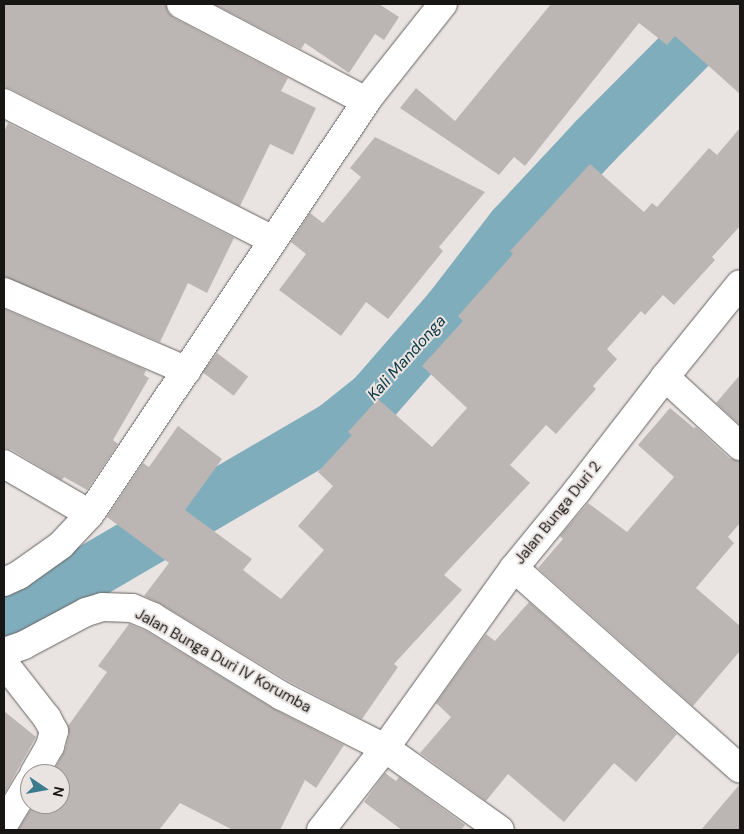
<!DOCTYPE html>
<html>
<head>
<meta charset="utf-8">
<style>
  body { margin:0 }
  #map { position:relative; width:744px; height:834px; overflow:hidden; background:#e9e4e1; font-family:"DM Sans",sans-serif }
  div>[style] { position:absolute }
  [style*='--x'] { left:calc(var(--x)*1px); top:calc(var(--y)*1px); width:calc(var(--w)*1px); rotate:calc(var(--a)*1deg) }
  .river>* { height:55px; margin:-27.5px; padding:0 27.5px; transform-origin:27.5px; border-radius:27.5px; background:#80adbc }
  .building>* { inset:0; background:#bbb6b4; transform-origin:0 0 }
  .roads { filter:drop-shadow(0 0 1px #66615f) drop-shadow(0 0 1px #66615f) }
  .minor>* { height:28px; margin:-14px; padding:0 14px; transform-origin:14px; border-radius:14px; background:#fff }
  span { translate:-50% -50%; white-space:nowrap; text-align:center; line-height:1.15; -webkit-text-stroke:4px #e9e4e1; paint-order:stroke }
  .street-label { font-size:15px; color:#181615 }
  .water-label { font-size:16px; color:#0c3743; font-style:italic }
  .frame { position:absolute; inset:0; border:5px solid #181615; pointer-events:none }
  .north { position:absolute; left:20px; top:764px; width:50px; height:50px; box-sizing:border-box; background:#e9e4e1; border:1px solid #95928f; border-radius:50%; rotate:102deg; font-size:14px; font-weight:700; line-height:20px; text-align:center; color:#181615 }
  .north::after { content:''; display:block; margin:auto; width:18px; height:22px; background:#3a7b8e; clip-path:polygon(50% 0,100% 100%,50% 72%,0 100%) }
</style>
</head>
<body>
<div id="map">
  <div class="river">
    <div style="--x:4;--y:610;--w:38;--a:-15"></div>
    <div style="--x:41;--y:600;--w:339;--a:-30.3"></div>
    <div style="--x:334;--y:429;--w:50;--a:-38.5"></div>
    <div style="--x:373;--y:398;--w:116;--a:-48.9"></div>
    <div style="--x:449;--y:311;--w:105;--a:-52.4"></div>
    <div style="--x:513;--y:228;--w:119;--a:-47"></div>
    <div style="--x:594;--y:141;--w:193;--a:-45.2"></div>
  </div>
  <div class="building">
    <div style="clip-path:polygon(4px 4px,166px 4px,168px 12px,174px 18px,288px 78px,281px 91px,316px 108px,293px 155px,270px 144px,240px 206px,11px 89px,4px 87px)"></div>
    <div style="clip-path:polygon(214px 4px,379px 4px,399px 17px,384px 40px,375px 34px,349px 73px,305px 43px,301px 49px)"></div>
    <div style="clip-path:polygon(551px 4px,740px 4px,740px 94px,675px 36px,667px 45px,639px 23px,525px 166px,514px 157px,499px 175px,400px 108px,416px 88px,455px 121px)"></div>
    <div style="clip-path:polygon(8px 123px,234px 238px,207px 293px,188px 283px,160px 342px,4px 277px,4px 132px)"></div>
    <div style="clip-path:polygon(740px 128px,740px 226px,712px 257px,715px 260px,674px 305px,663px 295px,645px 315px,641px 311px,607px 349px,617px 359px,593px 386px,596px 389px,556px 434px,546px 425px,510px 465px,530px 483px,444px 575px,462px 590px,394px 664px,398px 667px,362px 719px,290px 682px,161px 604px,144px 596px,169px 563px,107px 517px,143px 463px,149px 467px,178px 426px,222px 459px,185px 510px,252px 559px,243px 570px,281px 599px,324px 550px,298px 526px,333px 486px,318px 472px,352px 435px,348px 432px,378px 399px,432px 447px,467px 408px,422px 366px,463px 321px,458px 316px,513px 254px,510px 251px,590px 164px,644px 212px,652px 203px,657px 207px,709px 148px,717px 155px)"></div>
    <div style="clip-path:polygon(375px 137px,485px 192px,439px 247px,443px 251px,388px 319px,366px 302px,341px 336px,279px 290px,306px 254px,291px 242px,310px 213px,323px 223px,361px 177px,350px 168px)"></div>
    <div style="clip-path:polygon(4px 309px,146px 370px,144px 375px,149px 378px,113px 440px,118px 444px,87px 490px,64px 477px,62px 480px,12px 450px,4px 448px)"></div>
    <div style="left:217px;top:353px;width:39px;height:24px;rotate:37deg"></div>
    <div style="clip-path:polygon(740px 375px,740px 425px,716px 403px)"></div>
    <div style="clip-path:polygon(670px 408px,694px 428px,696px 427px,729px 458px,740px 461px,740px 523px,728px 537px,734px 543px,696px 588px,740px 626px,740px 651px,693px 706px,538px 568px,563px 539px,560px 536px,588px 503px,627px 532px,674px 477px,638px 445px)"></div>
    <div style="clip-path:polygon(529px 602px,677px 734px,636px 782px,614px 763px,564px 822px,508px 774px,486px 801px,420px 753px,451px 717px,436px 703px,486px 634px,495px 641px)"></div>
    <div style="clip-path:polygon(129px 624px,146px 631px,274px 709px,344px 745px,316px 788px,305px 780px,280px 830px,233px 830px,180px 803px,159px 830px,18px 830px,34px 804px,60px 804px,60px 774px,52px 774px,65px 750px,69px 735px,68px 726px,107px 672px,98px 666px)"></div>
    <div style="clip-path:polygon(4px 711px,36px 737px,4px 794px)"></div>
    <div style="clip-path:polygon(385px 773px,396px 781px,399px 777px,465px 825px,461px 830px,402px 830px,364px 802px)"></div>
    <div style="clip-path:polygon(740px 784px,740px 830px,701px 830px)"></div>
  </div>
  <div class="roads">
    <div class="minor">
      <div style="--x:181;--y:4;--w:209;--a:27.7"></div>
      <div style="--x:4;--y:103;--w:302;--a:27"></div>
      <div style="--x:4;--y:292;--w:199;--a:23.3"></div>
      <div style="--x:665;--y:377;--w:102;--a:42.6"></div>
      <div style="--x:4;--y:464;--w:99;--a:30.2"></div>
      <div style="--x:514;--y:568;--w:302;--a:41.6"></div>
      <div style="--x:4;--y:582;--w:17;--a:-25"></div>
      <div style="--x:19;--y:575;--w:52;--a:-35.5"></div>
      <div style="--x:61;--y:545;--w:42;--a:-46.9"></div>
      <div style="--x:90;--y:514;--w:497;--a:-56.2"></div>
      <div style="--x:366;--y:101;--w:124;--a:-51.6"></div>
      <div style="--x:4;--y:652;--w:21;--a:-19"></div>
      <div style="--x:24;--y:645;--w:70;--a:-28"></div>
      <div style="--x:86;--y:612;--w:17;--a:-17"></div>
      <div style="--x:102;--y:607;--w:30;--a:2"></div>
      <div style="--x:132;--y:608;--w:23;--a:23"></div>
      <div style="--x:153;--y:617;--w:151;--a:31.5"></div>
      <div style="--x:282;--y:696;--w:115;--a:26.8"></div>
      <div style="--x:385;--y:748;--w:141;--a:35.5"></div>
      <div style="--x:4;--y:663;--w:70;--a:52"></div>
      <div style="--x:47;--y:718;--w:15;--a:62"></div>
      <div style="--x:54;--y:731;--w:16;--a:105"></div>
      <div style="--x:50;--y:746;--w:32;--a:120"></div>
      <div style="--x:4;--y:824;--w:50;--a:-58.8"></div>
      <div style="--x:321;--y:830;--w:104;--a:-52"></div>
      <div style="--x:385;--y:748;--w:221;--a:-54.4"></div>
      <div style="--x:514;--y:568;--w:99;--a:-50.7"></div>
      <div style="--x:577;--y:491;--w:144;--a:-52.3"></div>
      <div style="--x:665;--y:377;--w:119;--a:-51.1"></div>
    </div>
  </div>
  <div class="street-label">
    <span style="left:558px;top:513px;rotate:-51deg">Jalan Bunga Duri 2</span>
    <span style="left:223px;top:661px;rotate:29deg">Jalan Bunga Duri IV Korumba</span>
  </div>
  <div class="water-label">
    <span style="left:407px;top:358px;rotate:-48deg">Kali Mandonga</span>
  </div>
  <div class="frame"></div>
  <div class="north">N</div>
</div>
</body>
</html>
